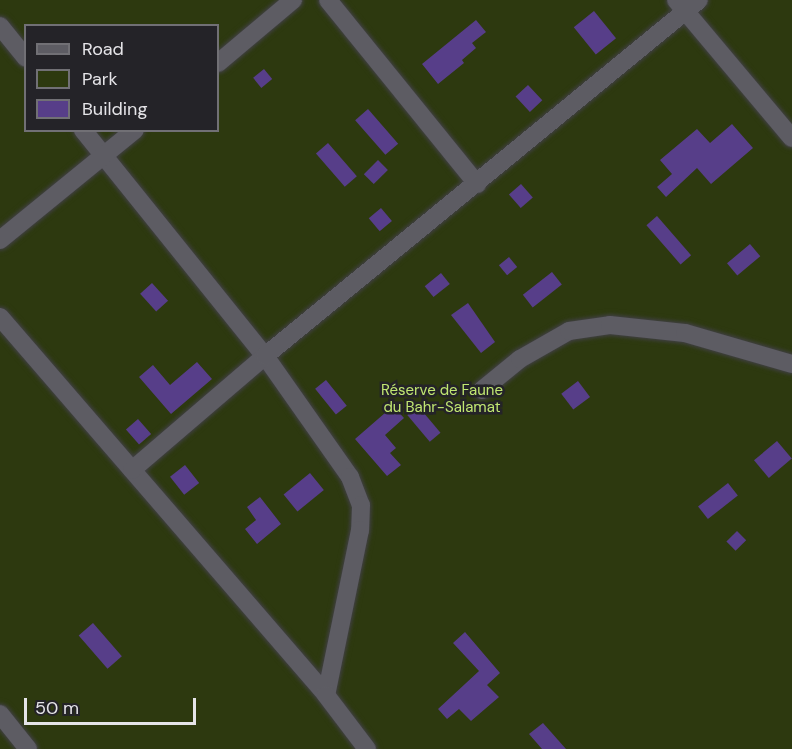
<!DOCTYPE html>
<html>
<head>
<meta charset="utf-8">
<style>
  body { margin:0 }
  #map { position:relative; width:792px; height:749px; overflow:hidden; background:#242328; font-family:"DM Sans",sans-serif }
  div>[style] { position:absolute }
  [style*='--x'] { left:calc(var(--x)*1px); top:calc(var(--y)*1px); width:calc(var(--w)*1px); rotate:calc(var(--a)*1deg) }
  .green>* { inset:0; background:#2d390f }
  .building>* { inset:0; background:#573e89; transform-origin:0 0 }
  .roads { filter:drop-shadow(0 0 2px #414045) drop-shadow(0 0 2px #414045) }
  .street>* { height:18px; margin:-9px; padding:0 9px; transform-origin:9px; border-radius:9px; background:#5d5c63 }
  span { translate:-50% -50%; white-space:nowrap; text-align:center; line-height:1.15; -webkit-text-stroke:5px #242328; paint-order:stroke }
  .park-label { font-size:15px; color:#c1e772 }
  .legend { position:absolute; left:24px; top:24px; width:195px; height:108px; box-sizing:border-box; background:#242328; border:2px solid #717075; margin:0; padding:8px 10px; list-style:none; font-size:18px; color:#e5e4e8 }
  .legend li { display:flex; align-items:center; gap:12px; height:30px }
  .legend b { width:30px; border:2px solid #717075 }
  .scale { position:absolute; left:24px; top:698px; width:172px; height:27px; box-sizing:border-box; border:3px solid #e5e4e8; border-top:0; padding-left:8px; font-size:18px; line-height:21px; white-space:nowrap; color:#e5e4e8; -webkit-text-stroke:4px #242328; paint-order:stroke }
</style>
</head>
<body>
<div id="map">
  <div class="green">
    <div style="clip-path:polygon(evenodd,0 0,792px 0,792px 749px,0 749px,0 0,26px 26px,218px 26px,218px 130px,26px 130px,26px 26px)"></div>
  </div>
  <div class="building">
    <div style="left:594px;top:11px;width:35px;height:26px;rotate:51deg"></div>
    <div style="clip-path:polygon(476px 20px,486px 32px,472px 43px,476px 48px,462px 60px,464px 63px,438px 84px,422px 64px)"></div>
    <div style="left:264px;top:69px;width:13px;height:14px;rotate:51deg"></div>
    <div style="left:528px;top:85px;width:21px;height:17px;rotate:47deg"></div>
    <div style="left:368px;top:109px;width:46px;height:17px;rotate:49deg"></div>
    <div style="clip-path:polygon(732px 124px,753px 148px,711px 184px,697px 168px,666px 197px,657px 187px,672px 174px,660px 160px,697px 129px,710px 143px)"></div>
    <div style="left:328px;top:143px;width:44px;height:16px;rotate:49deg"></div>
    <div style="left:378px;top:160px;width:14px;height:20px;rotate:45deg"></div>
    <div style="left:521px;top:184px;width:18px;height:16px;rotate:49deg"></div>
    <div style="left:381px;top:208px;width:17px;height:16px;rotate:50deg"></div>
    <div style="left:657px;top:216px;width:52px;height:14px;rotate:49deg"></div>
    <div style="left:750px;top:244px;width:16px;height:30px;rotate:50deg"></div>
    <div style="left:509px;top:257px;width:13px;height:13px;rotate:51deg"></div>
    <div style="left:552px;top:272px;width:16px;height:37px;rotate:52deg"></div>
    <div style="left:441px;top:273px;width:14px;height:21px;rotate:51deg"></div>
    <div style="left:152px;top:283px;width:24px;height:16px;rotate:48deg"></div>
    <div style="clip-path:polygon(468px 303px,495px 342px,481px 353px,451px 315px)"></div>
    <div style="clip-path:polygon(197px 362px,212px 379px,171px 414px,139px 377px,153px 365px,170px 385px)"></div>
    <div style="left:326px;top:380px;width:33px;height:14px;rotate:51deg"></div>
    <div style="left:578px;top:381px;width:20px;height:21px;rotate:53deg"></div>
    <div style="clip-path:polygon(393px 406px,404px 418px,385px 435px,396px 448px,390px 453px,401px 465px,387px 476px,355px 439px)"></div>
    <div style="left:418px;top:406px;width:35px;height:14px;rotate:50deg"></div>
    <div style="left:138px;top:419px;width:20px;height:16px;rotate:49deg"></div>
    <div style="left:777px;top:441px;width:23px;height:30px;rotate:50deg"></div>
    <div style="left:185px;top:465px;width:23px;height:19px;rotate:52deg"></div>
    <div style="left:310px;top:473px;width:22px;height:34px;rotate:51deg"></div>
    <div style="left:728px;top:483px;width:16px;height:38px;rotate:52deg"></div>
    <div style="clip-path:polygon(260px 497px,281px 524px,257px 544px,245px 529px,256px 520px,247px 507px)"></div>
    <div style="left:737px;top:531px;width:13px;height:15px;rotate:45deg"></div>
    <div style="left:93px;top:623px;width:44px;height:19px;rotate:49deg"></div>
    <div style="clip-path:polygon(465px 632px,500px 673px,487px 685px,499px 697px,471px 721px,459px 709px,447px 719px,438px 709px,479px 671px,453px 643px)"></div>
    <div style="clip-path:polygon(543px 723px,566px 749px,542px 749px,529px 734px)"></div>
  </div>
  <div class="roads">
    <div class="street">
      <div style="--x:328;--y:0;--w:237;--a:51"></div>
      <div style="--x:676;--y:0;--w:180;--a:50"></div>
      <div style="--x:0;--y:26;--w:41;--a:50.9"></div>
      <div style="--x:218;--y:63;--w:98;--a:-40"></div>
      <div style="--x:83;--y:130;--w:290;--a:51.2"></div>
      <div style="--x:265;--y:356;--w:148;--a:54.9"></div>
      <div style="--x:350;--y:477;--w:30;--a:69"></div>
      <div style="--x:361;--y:505;--w:25;--a:92"></div>
      <div style="--x:360;--y:530;--w:168;--a:101.6"></div>
      <div style="--x:0;--y:240;--w:174;--a:-39.2"></div>
      <div style="--x:0;--y:317;--w:499;--a:49.2"></div>
      <div style="--x:326;--y:695;--w:68;--a:52.8"></div>
      <div style="--x:482;--y:390;--w:49;--a:-39.2"></div>
      <div style="--x:520;--y:359;--w:56;--a:-29.7"></div>
      <div style="--x:569;--y:331;--w:41;--a:-8.3"></div>
      <div style="--x:610;--y:325;--w:75;--a:6.1"></div>
      <div style="--x:685;--y:333;--w:111;--a:16.2"></div>
      <div style="--x:132;--y:470;--w:175;--a:-40.6"></div>
      <div style="--x:265;--y:356;--w:561;--a:-39.36"></div>
      <div style="--x:0;--y:714;--w:45;--a:51.3"></div>
    </div>
  </div>
  <div class="park-label">
    <span style="left:442px;top:399px">Réserve de Faune<br>du Bahr-Salamat</span>
  </div>
  <ul class="legend">
  <li><b style="height:8px;background:#5d5c63"></b>Road</li>
  <li><b style="height:16px;background:#2d390f"></b>Park</li>
  <li><b style="height:16px;background:#573e89"></b>Building</li>
  </ul>
  <div class="scale">50 m</div>
</div>
</body>
</html>
